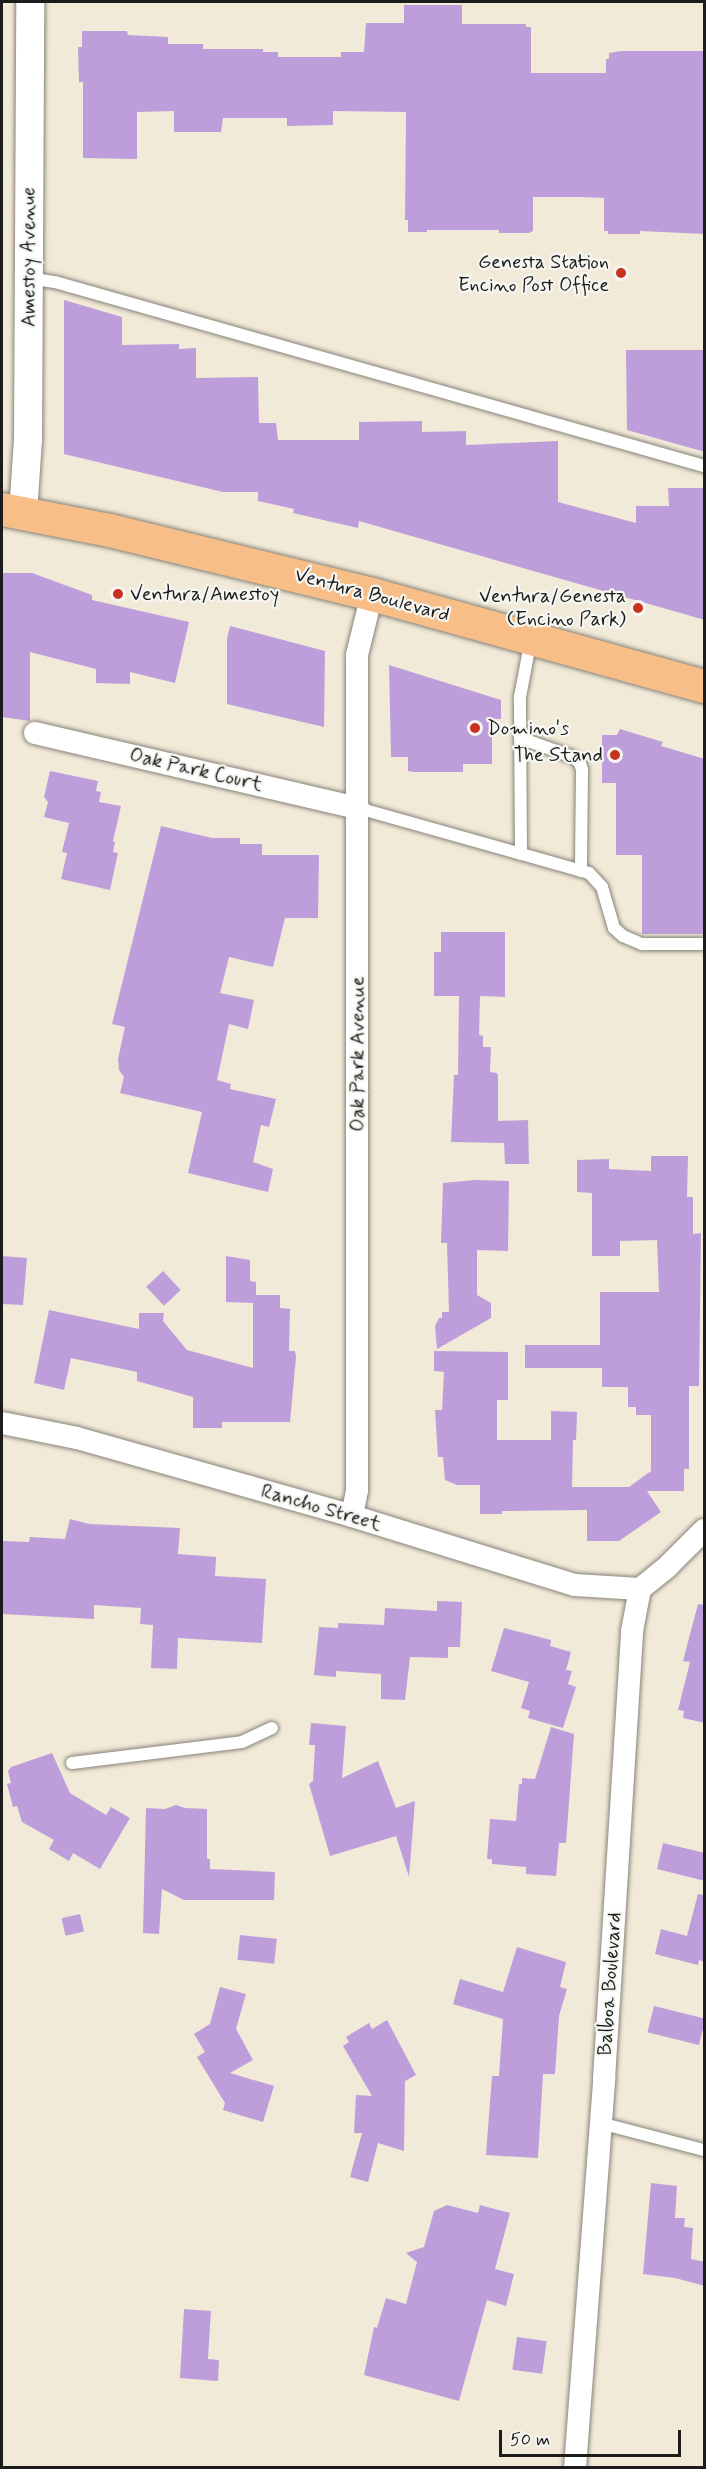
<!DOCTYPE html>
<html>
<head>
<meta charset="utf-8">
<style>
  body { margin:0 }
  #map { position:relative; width:706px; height:2469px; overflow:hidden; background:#f2ead8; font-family:Mynerve,sans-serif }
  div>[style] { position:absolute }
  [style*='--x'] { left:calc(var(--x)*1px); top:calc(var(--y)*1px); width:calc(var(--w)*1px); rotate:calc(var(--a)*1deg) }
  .building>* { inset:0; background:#bd9edb; transform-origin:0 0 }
  .roads { filter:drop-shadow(0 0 2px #87837a) drop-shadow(0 0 2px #87837a) }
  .service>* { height:12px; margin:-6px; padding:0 6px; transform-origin:6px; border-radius:6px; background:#fff }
  .minor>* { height:22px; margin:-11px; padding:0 11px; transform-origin:11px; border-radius:11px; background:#fff }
  .tertiary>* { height:28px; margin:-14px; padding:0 14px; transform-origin:14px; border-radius:14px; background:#fff }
  .primary>* { height:33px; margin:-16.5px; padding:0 16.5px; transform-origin:16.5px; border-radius:16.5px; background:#f7be88 }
  .dots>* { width:16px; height:16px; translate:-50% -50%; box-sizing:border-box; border:3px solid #f6f6f2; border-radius:50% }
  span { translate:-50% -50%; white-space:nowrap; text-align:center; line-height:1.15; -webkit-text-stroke:4.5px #f6f6f2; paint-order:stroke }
  .street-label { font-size:20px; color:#1c1c1c }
  .poi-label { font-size:20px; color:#1c1c1c }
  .right { translate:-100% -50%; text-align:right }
  .left { translate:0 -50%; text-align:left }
  .frame { position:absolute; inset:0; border:3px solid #1c1c1c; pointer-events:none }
  .scale { position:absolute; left:499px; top:2430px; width:182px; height:27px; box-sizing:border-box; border:3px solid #1c1c1c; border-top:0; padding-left:8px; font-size:18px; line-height:21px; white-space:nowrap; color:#1c1c1c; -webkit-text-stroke:4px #f6f6f2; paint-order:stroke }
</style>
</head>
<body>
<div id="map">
  <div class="building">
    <div style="clip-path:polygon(404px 5px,462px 5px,462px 24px,526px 24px,526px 27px,531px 27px,531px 73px,606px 73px,606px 59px,609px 59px,609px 53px,621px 51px,705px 51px,705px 234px,640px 231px,640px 234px,608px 234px,608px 231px,604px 231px,604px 198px,582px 197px,533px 197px,533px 231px,529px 233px,499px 233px,499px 230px,427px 230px,427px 232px,408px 232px,408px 220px,405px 220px,406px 112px,333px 111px,333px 125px,287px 126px,287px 118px,223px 118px,221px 132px,174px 132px,174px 111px,137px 112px,137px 159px,83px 158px,83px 82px,79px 82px,78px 47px,82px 47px,82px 31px,127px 31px,128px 35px,168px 37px,168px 44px,203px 44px,203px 49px,263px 49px,263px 52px,278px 52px,278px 57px,341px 57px,341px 52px,364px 52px,366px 23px,404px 23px)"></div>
    <div style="clip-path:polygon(64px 300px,122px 317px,122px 345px,179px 344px,179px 349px,196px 348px,196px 378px,258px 377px,259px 423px,276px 423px,278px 440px,359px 440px,359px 422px,422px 421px,422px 432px,466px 431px,466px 445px,558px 441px,558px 502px,636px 523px,636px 506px,669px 506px,668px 488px,705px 488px,705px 620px,359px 521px,358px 528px,293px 513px,294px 509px,258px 501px,258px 492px,223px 492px,64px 454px)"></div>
    <div style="clip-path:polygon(626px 350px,705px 350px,705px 452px,627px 430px)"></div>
    <div style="clip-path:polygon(2px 573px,32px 573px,92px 595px,92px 600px,189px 622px,175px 683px,130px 672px,130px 684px,96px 683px,96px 669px,30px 652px,30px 721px,2px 717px)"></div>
    <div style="clip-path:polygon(230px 626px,325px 651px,324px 727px,227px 704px,227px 639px)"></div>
    <div style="clip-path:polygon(389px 665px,501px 700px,501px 719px,492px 719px,492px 764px,463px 764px,463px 772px,413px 772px,408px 771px,408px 757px,391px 757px)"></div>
    <div style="clip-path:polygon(620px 729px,663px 742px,661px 746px,705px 759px,705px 934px,642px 934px,642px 855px,616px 855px,616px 783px,602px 783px,602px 735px,617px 735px)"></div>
    <div style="clip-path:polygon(50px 771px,98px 781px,96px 791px,101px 792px,99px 802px,121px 806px,113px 841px,115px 842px,113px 852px,118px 853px,110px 890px,61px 879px,67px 853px,62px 852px,69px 823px,44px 817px,48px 802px,44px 797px)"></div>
    <div style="clip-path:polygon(161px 826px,212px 838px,240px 838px,240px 844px,262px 844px,262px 855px,319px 855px,318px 918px,285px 918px,273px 967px,229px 957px,220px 993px,254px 1000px,248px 1029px,229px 1024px,217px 1080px,231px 1084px,230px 1089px,276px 1099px,269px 1127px,261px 1125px,253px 1162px,273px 1169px,268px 1192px,188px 1173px,202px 1112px,120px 1093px,124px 1077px,119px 1070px,118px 1059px,125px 1027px,112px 1024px)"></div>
    <div style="clip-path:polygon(441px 932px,505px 932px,505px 997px,480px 996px,479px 1035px,483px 1036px,483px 1047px,491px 1047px,490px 1072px,497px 1073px,498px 1076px,498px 1121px,528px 1120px,529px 1164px,505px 1164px,504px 1143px,451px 1142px,454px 1075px,458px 1075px,459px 996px,434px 996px,434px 952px,441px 952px)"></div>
    <div style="clip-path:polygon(651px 1156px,688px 1156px,687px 1197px,693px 1197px,693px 1234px,701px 1233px,699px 1386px,689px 1386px,689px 1469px,684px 1469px,684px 1491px,647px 1491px,661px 1512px,619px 1541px,587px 1541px,587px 1510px,502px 1511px,502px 1514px,480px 1514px,480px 1485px,457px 1485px,445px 1480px,443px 1457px,438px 1457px,435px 1410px,442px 1410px,444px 1372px,434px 1371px,434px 1351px,508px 1352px,508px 1400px,497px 1400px,497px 1440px,551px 1440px,551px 1411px,577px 1412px,576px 1440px,573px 1440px,572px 1487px,629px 1487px,651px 1471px,651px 1415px,636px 1415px,636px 1407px,628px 1407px,628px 1387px,602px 1387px,602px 1368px,525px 1368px,525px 1345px,600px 1345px,600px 1292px,659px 1292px,657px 1240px,620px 1241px,620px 1256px,592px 1256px,592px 1193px,577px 1192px,577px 1160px,609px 1159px,609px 1169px,651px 1171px)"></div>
    <div style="clip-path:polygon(475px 1180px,509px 1181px,508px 1251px,477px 1250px,477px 1295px,491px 1303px,491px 1318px,437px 1349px,435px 1326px,439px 1318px,442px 1318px,442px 1312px,449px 1312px,447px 1243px,441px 1243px,443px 1183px)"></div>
    <div style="clip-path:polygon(2px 1256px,27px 1258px,23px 1305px,2px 1304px)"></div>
    <div style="clip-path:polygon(226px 1256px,250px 1260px,250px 1281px,256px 1282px,256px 1295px,280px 1295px,280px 1308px,290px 1309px,289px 1351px,295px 1351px,296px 1357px,290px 1422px,222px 1422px,222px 1428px,193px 1428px,193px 1397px,137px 1381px,137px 1372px,71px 1358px,64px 1390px,34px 1383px,49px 1310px,139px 1329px,139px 1313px,164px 1313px,163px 1321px,187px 1350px,253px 1368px,253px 1303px,226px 1302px)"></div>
    <div style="left:163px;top:1271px;width:26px;height:23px;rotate:47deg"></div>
    <div style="clip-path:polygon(70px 1519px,89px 1524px,180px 1528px,178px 1554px,216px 1557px,215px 1576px,266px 1579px,262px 1643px,178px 1638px,177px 1669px,151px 1668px,153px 1625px,140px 1624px,141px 1608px,94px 1605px,94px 1619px,2px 1614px,2px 1541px,29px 1542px,30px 1537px,65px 1539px)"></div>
    <div style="clip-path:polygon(437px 1601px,462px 1602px,460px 1647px,448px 1647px,448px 1658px,410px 1657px,405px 1700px,381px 1699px,381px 1674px,336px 1671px,336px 1677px,314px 1675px,319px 1627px,338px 1628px,338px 1623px,384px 1625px,385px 1608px,437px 1611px)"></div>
    <div style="clip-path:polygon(698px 1604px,705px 1605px,705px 1723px,683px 1718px,684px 1711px,678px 1710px,690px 1662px,683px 1661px)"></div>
    <div style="clip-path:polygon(504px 1628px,551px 1640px,550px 1646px,571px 1652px,566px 1670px,572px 1671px,568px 1684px,576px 1687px,563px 1728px,528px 1718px,530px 1711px,521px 1708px,529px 1682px,491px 1671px)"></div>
    <div style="clip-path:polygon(311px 1723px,346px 1726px,342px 1778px,378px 1761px,396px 1808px,415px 1801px,409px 1877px,396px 1836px,330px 1856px,309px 1784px,313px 1781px,315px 1745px,309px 1745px)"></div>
    <div style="clip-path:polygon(551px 1727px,574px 1734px,566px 1843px,559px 1843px,556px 1876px,526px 1874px,526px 1867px,492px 1864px,492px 1859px,487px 1859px,490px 1819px,516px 1821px,519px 1784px,522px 1784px,522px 1778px,535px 1779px)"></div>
    <div style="clip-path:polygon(52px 1753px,70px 1793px,106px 1815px,111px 1807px,130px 1818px,100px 1869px,73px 1853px,69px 1861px,49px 1849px,54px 1840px,22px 1822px,17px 1806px,13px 1807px,7px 1784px,11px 1783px,8px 1771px,11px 1767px)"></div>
    <div style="clip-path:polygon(176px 1805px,185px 1808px,207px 1809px,207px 1859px,210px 1859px,210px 1869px,275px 1872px,274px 1900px,184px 1900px,162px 1889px,159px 1934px,143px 1933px,146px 1808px,165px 1809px)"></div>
    <div style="clip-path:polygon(663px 1843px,705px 1853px,705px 1881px,657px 1869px)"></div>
    <div style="clip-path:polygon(698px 1894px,705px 1895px,705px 1962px,699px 1960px,698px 1965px,655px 1954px,661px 1929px,687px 1936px)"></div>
    <div style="left:80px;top:1914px;width:18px;height:19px;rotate:77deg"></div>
    <div style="left:240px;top:1935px;width:37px;height:25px;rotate:6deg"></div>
    <div style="clip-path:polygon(517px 1947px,566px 1962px,560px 1987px,567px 1989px,559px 2016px,555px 2074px,543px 2074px,538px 2158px,486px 2155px,492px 2076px,499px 2076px,503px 2019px,453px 2004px,460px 1979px,503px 1992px)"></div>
    <div style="clip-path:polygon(220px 1987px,246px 1994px,236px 2029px,253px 2060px,230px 2073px,274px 2086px,263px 2122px,223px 2110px,225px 2103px,197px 2057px,205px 2052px,194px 2034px,210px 2024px)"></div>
    <div style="left:654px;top:2006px;width:53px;height:27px;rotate:14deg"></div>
    <div style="clip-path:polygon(387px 2020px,416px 2075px,405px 2081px,404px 2151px,378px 2143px,368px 2182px,350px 2177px,362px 2133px,354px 2133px,356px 2095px,372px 2096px,343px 2046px,349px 2042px,346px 2037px,369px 2023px,372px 2029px)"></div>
    <div style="clip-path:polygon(651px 2183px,677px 2186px,675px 2218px,685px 2218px,684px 2227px,693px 2228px,691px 2259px,705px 2262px,705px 2286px,675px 2278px,643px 2274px)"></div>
    <div style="clip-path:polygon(447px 2205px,478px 2213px,480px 2205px,510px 2213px,495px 2269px,514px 2274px,506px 2306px,487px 2300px,459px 2401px,364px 2375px,374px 2327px,377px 2328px,386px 2298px,406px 2304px,417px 2262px,406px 2253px,424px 2247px,434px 2211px)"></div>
    <div style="clip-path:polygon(184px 2309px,211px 2311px,208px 2359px,219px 2360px,218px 2381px,180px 2378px)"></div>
    <div style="left:517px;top:2337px;width:30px;height:33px;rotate:8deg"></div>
  </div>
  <div class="roads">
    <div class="service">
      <div style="--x:29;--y:278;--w:26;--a:9"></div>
      <div style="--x:55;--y:282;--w:675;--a:15.83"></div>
      <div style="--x:520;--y:738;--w:56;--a:19.7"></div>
      <div style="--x:573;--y:757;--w:9;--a:41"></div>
      <div style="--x:580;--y:763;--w:7;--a:74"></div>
      <div style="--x:582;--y:770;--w:101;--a:90.6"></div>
      <div style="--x:358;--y:808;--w:240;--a:15.7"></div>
      <div style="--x:589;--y:873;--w:19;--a:47"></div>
      <div style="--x:602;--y:887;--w:43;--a:73.7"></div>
      <div style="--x:614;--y:928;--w:12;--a:42"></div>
      <div style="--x:623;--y:936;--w:21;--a:23"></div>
      <div style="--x:642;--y:944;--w:62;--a:0"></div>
      <div style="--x:521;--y:854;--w:157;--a:-90.4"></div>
      <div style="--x:520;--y:697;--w:59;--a:-79.3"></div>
      <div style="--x:72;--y:1763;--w:171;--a:-7"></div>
      <div style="--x:242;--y:1742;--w:33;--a:-25"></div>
      <div style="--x:600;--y:2123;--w:107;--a:14.6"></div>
    </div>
    <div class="minor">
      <div style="--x:35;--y:733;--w:332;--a:13.1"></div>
      <div style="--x:2;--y:1423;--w:76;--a:11.3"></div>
      <div style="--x:77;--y:1438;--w:286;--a:15.8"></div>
      <div style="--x:352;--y:1516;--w:233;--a:17.2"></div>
      <div style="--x:575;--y:1585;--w:65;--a:3.5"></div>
      <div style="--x:352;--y:1516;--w:26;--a:-79"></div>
      <div style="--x:357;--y:1490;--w:835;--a:-90"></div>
      <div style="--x:357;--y:655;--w:63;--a:-76.2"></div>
      <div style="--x:575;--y:2468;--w:390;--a:-85.7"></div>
      <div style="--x:604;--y:2079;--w:449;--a:-86.4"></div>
      <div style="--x:632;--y:1631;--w:43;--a:-79.2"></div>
      <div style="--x:640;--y:1589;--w:36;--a:-39"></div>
      <div style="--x:668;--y:1566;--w:51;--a:-45"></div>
    </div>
    <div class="tertiary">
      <div style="--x:23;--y:513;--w:73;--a:-86.1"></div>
      <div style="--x:28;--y:440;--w:438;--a:-89.7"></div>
    </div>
    <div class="primary">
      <div style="--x:2;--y:509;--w:109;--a:11.1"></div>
      <div style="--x:109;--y:530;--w:271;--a:13.7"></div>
      <div style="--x:372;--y:594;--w:345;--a:15.5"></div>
    </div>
  </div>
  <div class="dots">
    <div style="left:621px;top:273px;background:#c8321e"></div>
    <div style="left:118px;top:594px;background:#c8321e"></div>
    <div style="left:638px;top:608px;background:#c8321e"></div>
    <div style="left:475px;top:728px;background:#c8321e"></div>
    <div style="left:615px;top:755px;background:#c8321e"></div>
  </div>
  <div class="street-label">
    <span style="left:29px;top:257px;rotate:-90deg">Amestoy Avenue</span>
    <span style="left:372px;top:595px;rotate:15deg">Ventura Boulevard</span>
    <span style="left:196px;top:770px;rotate:13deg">Oak Park Court</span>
    <span style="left:358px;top:1054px;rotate:-90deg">Oak Park Avenue</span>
    <span style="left:321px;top:1508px;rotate:16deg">Rancho Street</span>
    <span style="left:610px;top:1984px;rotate:-86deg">Balboa Boulevard</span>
  </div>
  <div class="poi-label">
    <span class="right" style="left:609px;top:274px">Genesta Station<br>Encino Post Office</span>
    <span class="left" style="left:130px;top:594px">Ventura/Amestoy</span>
    <span class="right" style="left:626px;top:608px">Ventura/Genesta<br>(Encino Park)</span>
    <span class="left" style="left:487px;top:728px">Domino's</span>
    <span class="right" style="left:603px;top:755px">The Stand</span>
  </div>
  <div class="frame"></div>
  <div class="scale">50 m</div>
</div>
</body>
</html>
